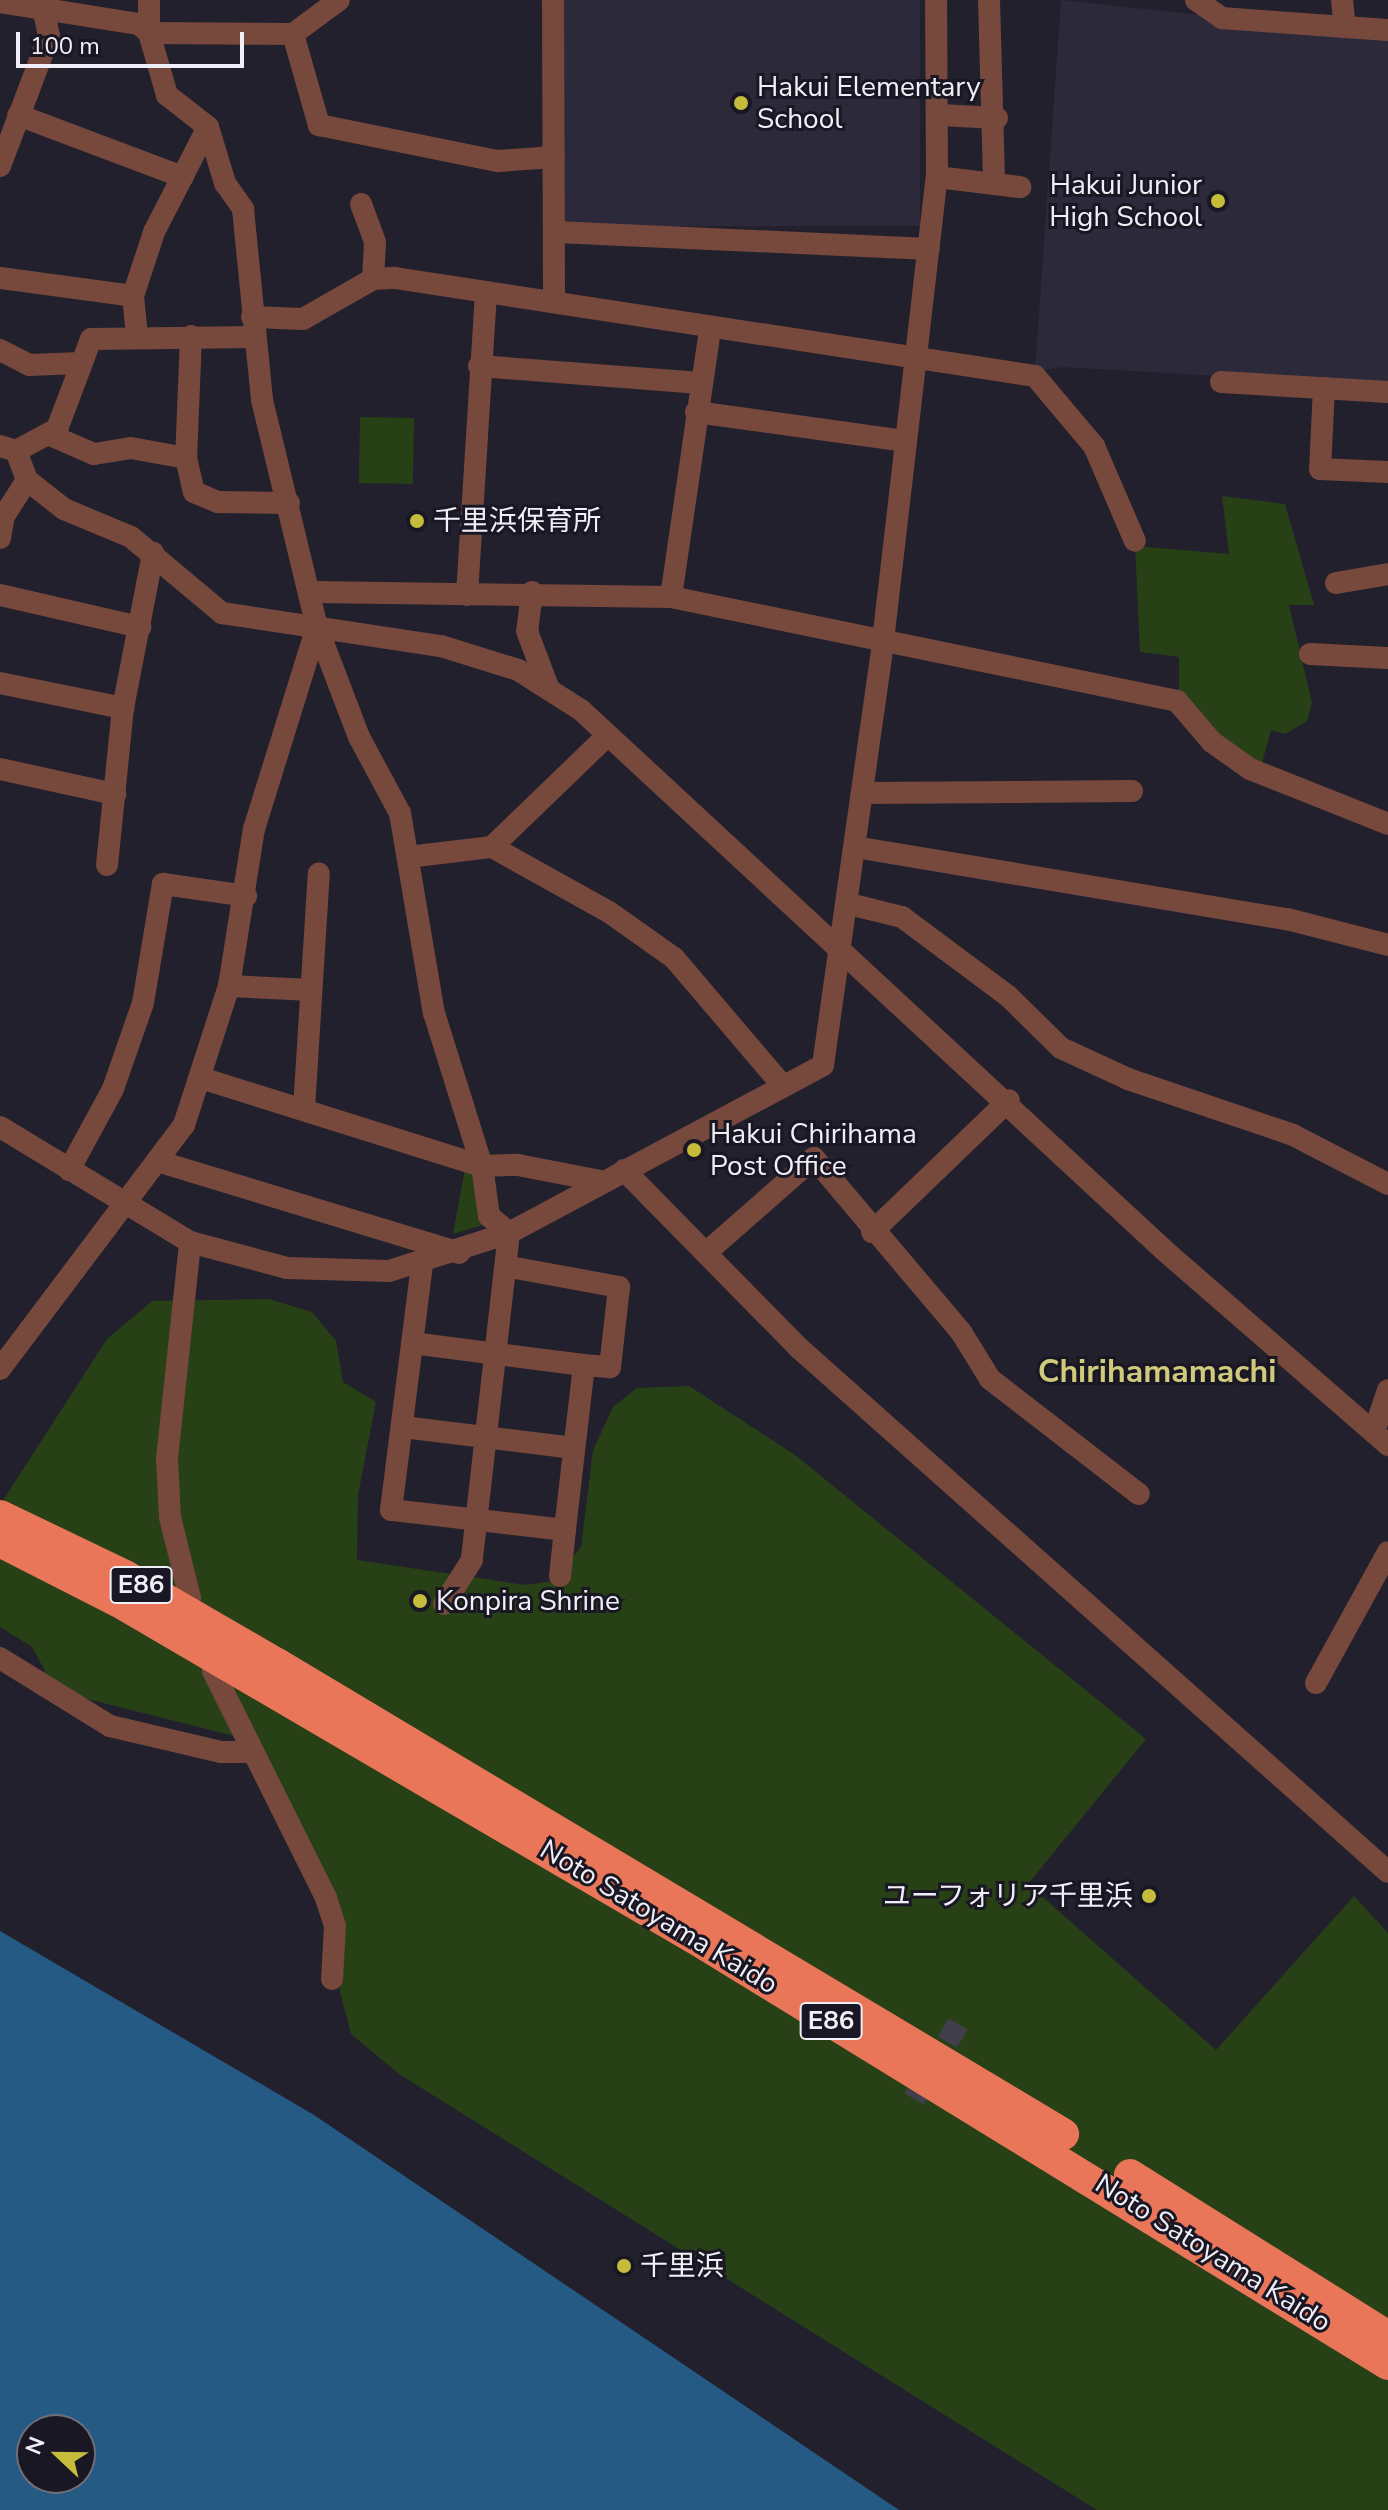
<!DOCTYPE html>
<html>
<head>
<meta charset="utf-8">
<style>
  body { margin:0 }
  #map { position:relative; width:1388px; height:2510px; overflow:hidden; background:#22202d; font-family:"Nunito Sans","Noto Sans JP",sans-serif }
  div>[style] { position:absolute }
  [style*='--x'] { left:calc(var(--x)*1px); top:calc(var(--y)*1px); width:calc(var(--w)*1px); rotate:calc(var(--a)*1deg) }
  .built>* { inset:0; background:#2c293b; transform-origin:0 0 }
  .green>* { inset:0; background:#274016; transform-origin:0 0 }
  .water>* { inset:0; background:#255a85 }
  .minor-tunnel>* { height:22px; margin-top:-11px; transform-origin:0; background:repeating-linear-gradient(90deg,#413f4b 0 22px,transparent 0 33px) }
  .minor>* { height:22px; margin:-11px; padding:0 11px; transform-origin:11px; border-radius:11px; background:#77483c }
  .highway>* { height:32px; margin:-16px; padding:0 16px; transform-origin:16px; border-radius:16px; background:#ea7659 }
  .dots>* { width:22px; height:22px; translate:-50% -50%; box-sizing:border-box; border:4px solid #191723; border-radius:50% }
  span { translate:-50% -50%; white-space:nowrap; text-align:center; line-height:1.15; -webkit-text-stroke:6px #191723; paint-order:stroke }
  .shield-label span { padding:2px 6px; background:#191723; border:2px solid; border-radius:6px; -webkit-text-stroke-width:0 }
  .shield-label { font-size:26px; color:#f0eef7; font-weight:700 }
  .poi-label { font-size:28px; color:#f0eef7 }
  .left { translate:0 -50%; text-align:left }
  .right { translate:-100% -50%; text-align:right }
  .street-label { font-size:28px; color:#f0eef7 }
  .quarter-label { font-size:32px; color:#d0ca7c; font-weight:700 }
  .north { position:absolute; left:16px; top:2414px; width:80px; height:80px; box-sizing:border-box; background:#191723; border:2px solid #6f6d78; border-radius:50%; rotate:292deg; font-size:22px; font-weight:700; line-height:32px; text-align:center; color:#f0eef7 }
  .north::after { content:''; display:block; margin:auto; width:28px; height:36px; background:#c6bc3c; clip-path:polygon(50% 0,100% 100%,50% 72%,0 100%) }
  .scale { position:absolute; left:16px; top:32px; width:228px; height:36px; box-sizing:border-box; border:4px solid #f0eef7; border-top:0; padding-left:10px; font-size:24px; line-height:28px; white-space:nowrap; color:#f0eef7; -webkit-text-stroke:6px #191723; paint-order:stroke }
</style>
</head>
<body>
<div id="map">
  <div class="built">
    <div style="left:560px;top:0;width:360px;height:226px"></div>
    <div style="clip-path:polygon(1061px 0,1388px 35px,1388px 386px,1064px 367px,1035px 371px)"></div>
  </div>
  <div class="green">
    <div style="left:360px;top:417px;width:54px;height:66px;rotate:1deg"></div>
    <div style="clip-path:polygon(1222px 496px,1285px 504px,1314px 605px,1289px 605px,1312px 703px,1307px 721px,1285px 734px,1271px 730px,1261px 767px,1214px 735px,1179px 690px,1179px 657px,1140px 652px,1135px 546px,1229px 554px)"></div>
    <div style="clip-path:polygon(465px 1169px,475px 1170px,483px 1225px,453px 1234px)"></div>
    <div style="clip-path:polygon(269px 1299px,312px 1312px,336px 1341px,343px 1382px,376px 1402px,358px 1495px,357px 1560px,525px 1585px,553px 1581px,581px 1547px,593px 1450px,613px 1407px,637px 1388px,689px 1386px,795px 1455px,1146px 1739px,1028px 1884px,1216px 2050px,1354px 1896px,1388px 1933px,1388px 2510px,1097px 2510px,399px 2074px,351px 2034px,340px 1992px,343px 1919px,258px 1742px,56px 1691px,32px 1647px,0 1627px,0 1505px,107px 1339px,152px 1301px)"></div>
  </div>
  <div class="water">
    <div style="clip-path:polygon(evenodd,0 1931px,314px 2115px,899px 2510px,0 2510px,0 1931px,32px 2430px,80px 2430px,80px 2478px,32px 2478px,32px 2430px)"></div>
  </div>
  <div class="minor-tunnel">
    <div style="--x:914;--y:2099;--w:87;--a:-59.6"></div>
  </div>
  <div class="minor">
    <div style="--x:149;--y:0;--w:33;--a:90"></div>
    <div style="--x:149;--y:33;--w:65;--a:73.8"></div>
    <div style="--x:167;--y:95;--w:52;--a:38"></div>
    <div style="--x:208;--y:127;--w:59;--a:73.1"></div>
    <div style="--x:225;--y:183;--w:32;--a:55"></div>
    <div style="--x:243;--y:209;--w:192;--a:84.3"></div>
    <div style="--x:262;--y:400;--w:234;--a:76.4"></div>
    <div style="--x:317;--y:627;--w:118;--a:69.1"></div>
    <div style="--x:359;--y:737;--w:86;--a:61.7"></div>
    <div style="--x:400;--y:813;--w:203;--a:80.4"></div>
    <div style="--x:434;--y:1013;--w:160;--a:72.6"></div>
    <div style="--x:482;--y:1166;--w:50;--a:82"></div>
    <div style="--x:489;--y:1216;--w:26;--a:40"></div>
    <div style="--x:509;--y:1233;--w:329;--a:96.5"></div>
    <div style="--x:472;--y:1560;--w:52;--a:122.5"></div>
    <div style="--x:553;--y:0;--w:302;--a:89.8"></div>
    <div style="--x:989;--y:0;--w:184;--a:88.4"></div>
    <div style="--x:1196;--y:0;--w:32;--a:35"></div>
    <div style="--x:1222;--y:18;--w:123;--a:4.2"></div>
    <div style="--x:1342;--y:0;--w:27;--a:84"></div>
    <div style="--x:1345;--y:27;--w:43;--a:4"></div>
    <div style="--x:0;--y:2;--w:141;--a:9"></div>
    <div style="--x:139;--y:24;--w:13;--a:42"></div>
    <div style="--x:149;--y:33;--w:144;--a:0.4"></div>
    <div style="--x:293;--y:34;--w:57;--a:-36.5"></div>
    <div style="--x:293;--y:34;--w:95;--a:74.1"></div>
    <div style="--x:319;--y:125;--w:183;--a:11.4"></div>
    <div style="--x:498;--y:161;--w:56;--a:-4.1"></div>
    <div style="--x:18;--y:115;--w:176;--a:20.6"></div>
    <div style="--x:940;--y:115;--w:57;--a:3"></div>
    <div style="--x:0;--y:166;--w:139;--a:-69.3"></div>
    <div style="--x:49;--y:36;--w:25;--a:-102"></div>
    <div style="--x:937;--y:177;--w:84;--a:6.9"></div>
    <div style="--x:361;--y:204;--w:40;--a:69.8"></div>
    <div style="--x:375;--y:242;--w:37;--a:93"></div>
    <div style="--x:556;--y:232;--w:373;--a:2.6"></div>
    <div style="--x:0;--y:278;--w:134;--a:7.7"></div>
    <div style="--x:252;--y:317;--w:51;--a:2.2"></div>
    <div style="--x:303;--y:319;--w:81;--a:-29.7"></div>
    <div style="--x:373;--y:279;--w:22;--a:-3"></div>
    <div style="--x:395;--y:278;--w:647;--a:8.71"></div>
    <div style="--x:1035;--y:376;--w:92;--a:49.9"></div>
    <div style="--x:1094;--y:446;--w:103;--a:66.7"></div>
    <div style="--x:137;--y:336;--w:40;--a:-95.7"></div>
    <div style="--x:133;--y:296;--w:67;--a:-71.8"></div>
    <div style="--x:154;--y:232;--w:118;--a:-62.8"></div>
    <div style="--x:191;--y:336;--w:122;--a:92.3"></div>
    <div style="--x:186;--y:458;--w:35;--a:77"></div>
    <div style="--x:194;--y:492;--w:26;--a:23"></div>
    <div style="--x:218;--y:502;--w:71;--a:0.8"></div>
    <div style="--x:0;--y:350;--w:33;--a:27"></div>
    <div style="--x:29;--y:365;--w:52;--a:-2.2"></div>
    <div style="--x:479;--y:366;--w:222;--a:4.4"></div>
    <div style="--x:1221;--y:382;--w:167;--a:3.4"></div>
    <div style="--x:1324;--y:388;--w:81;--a:92.8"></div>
    <div style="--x:1320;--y:469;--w:68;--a:2.5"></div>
    <div style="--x:696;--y:412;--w:212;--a:7.9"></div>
    <div style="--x:50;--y:435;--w:48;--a:23.4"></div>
    <div style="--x:94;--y:454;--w:37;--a:-9"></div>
    <div style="--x:131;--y:448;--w:56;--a:10.3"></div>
    <div style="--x:0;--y:446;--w:17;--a:17"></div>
    <div style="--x:16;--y:451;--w:47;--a:-28.2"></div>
    <div style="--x:57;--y:429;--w:96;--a:-69.3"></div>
    <div style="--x:91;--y:339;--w:164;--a:-0.7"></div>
    <div style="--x:16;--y:451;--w:31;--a:69"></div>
    <div style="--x:27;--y:480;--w:47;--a:38.1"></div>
    <div style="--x:64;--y:509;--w:73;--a:22.7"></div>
    <div style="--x:131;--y:537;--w:119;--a:39.9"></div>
    <div style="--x:222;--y:613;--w:221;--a:8.6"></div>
    <div style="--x:441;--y:646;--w:81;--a:17.3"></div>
    <div style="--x:518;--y:670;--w:75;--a:32.4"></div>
    <div style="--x:581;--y:710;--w:796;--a:42.81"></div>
    <div style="--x:1165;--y:1251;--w:296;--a:41"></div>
    <div style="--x:0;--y:538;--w:22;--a:-80"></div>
    <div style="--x:4;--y:516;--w:43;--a:-57.4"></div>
    <div style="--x:1336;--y:583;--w:53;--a:-9.8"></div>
    <div style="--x:313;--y:592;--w:358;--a:0.8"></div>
    <div style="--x:671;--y:597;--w:517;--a:11.61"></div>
    <div style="--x:1177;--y:701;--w:54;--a:49.5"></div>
    <div style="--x:1212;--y:742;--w:47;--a:35.4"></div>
    <div style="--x:1250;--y:769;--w:149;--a:21.7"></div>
    <div style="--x:532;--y:592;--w:39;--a:97"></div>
    <div style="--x:527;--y:631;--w:60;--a:69.4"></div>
    <div style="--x:0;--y:595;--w:144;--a:12.9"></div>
    <div style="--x:467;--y:595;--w:302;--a:-86.4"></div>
    <div style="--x:671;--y:597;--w:270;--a:-81.7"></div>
    <div style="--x:1310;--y:654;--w:78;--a:2.9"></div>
    <div style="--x:0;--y:683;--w:126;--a:11.5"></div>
    <div style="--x:0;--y:769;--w:118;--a:12.3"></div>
    <div style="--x:862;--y:793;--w:270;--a:-0.4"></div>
    <div style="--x:492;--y:847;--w:157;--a:-44"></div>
    <div style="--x:855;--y:847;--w:438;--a:9.5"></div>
    <div style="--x:1287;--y:919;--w:104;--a:14.4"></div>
    <div style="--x:408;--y:857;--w:85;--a:-6.8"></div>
    <div style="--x:492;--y:847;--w:134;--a:29.1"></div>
    <div style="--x:609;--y:912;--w:80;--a:35.3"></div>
    <div style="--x:674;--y:958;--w:168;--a:49.6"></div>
    <div style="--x:107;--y:865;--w:158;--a:-84.2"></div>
    <div style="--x:123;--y:708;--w:158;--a:-79"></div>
    <div style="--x:849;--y:904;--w:55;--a:13.8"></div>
    <div style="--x:902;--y:917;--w:132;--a:36.7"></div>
    <div style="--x:1008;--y:996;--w:74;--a:44.5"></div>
    <div style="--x:1061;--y:1048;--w:74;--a:24.8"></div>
    <div style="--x:1128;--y:1079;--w:174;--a:18.7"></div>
    <div style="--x:1293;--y:1135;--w:107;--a:27.3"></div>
    <div style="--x:229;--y:986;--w:82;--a:2.8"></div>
    <div style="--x:201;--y:1078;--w:294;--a:17.4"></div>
    <div style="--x:482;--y:1166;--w:36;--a:-2"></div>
    <div style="--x:518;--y:1165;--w:84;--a:11"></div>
    <div style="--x:304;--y:1109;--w:236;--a:-86.4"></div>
    <div style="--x:0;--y:1127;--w:222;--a:31.2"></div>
    <div style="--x:190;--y:1242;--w:100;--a:15"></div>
    <div style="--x:287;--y:1268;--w:102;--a:1.7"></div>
    <div style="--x:389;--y:1271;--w:126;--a:-17.6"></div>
    <div style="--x:509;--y:1233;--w:356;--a:-28.1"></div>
    <div style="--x:823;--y:1065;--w:428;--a:-81.9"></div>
    <div style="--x:883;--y:641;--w:467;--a:-83.4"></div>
    <div style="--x:937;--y:177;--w:177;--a:-90.3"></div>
    <div style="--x:157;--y:1161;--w:316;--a:16.9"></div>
    <div style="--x:69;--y:1170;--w:92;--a:-61.5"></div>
    <div style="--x:113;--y:1089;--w:91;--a:-70.8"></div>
    <div style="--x:143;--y:1003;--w:121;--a:-80.5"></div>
    <div style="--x:163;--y:884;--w:84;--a:8.2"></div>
    <div style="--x:624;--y:1170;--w:250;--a:45.5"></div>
    <div style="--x:799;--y:1348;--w:788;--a:41.66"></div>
    <div style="--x:872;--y:1232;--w:190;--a:-43.9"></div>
    <div style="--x:708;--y:1251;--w:141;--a:-41.3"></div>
    <div style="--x:814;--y:1158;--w:228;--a:49.8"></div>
    <div style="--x:961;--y:1332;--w:55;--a:58.3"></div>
    <div style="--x:990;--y:1379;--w:188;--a:37.7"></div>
    <div style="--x:510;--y:1267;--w:111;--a:10.4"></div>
    <div style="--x:619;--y:1287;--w:81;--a:96.4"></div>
    <div style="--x:610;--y:1367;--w:26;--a:-176"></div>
    <div style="--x:412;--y:1343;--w:173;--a:7.3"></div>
    <div style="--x:584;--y:1365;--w:166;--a:96.6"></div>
    <div style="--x:565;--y:1530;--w:175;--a:-173.4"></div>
    <div style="--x:391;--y:1510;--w:246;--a:-82.8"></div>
    <div style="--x:0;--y:1369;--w:306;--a:-53"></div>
    <div style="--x:184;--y:1125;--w:146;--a:-72.1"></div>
    <div style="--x:229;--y:986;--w:159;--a:-81"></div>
    <div style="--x:254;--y:829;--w:212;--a:-72.7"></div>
    <div style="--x:403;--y:1427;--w:172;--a:7"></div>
    <div style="--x:1374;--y:1432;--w:44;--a:-71.6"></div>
    <div style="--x:560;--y:1576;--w:46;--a:-83.8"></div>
    <div style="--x:190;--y:1598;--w:83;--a:-103.9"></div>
    <div style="--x:170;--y:1517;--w:58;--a:-93"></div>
    <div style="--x:167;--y:1459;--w:218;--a:-83.9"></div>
    <div style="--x:0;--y:1658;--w:129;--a:31.7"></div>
    <div style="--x:110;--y:1726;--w:114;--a:13.2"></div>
    <div style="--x:221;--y:1752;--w:29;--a:0"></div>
    <div style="--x:213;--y:1671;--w:254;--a:63.5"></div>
    <div style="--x:326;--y:1898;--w:29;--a:72"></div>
    <div style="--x:335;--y:1926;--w:53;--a:93.2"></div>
    <div style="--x:1316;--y:1683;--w:149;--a:-61.2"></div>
  </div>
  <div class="highway">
    <div style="--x:0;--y:1516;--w:139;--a:25.6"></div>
    <div style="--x:125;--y:1576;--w:176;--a:30.1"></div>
    <div style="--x:277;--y:1664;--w:916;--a:30.88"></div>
    <div style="--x:0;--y:1541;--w:132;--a:27"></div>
    <div style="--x:118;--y:1601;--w:683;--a:30.32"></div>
    <div style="--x:708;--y:1946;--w:798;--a:31.58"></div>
    <div style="--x:1130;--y:2175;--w:305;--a:32.1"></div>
  </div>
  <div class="dots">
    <div style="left:741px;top:103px;background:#c6bc3c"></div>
    <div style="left:1218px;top:201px;background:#c6bc3c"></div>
    <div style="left:417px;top:521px;background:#c6bc3c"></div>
    <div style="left:694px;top:1150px;background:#c6bc3c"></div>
    <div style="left:420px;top:1601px;background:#c6bc3c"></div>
    <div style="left:1149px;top:1896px;background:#c6bc3c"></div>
    <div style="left:624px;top:2266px;background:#c6bc3c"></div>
  </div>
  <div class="shield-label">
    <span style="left:141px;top:1585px">E86</span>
    <span style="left:831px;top:2021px">E86</span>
  </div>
  <div class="poi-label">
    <span class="left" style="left:757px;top:103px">Hakui Elementary<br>School</span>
    <span class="right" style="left:1202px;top:201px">Hakui Junior<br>High School</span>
    <span class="left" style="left:433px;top:521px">千里浜保育所</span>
    <span class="left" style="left:710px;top:1150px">Hakui Chirihama<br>Post Office</span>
    <span class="left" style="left:436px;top:1601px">Konpira Shrine</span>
    <span class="right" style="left:1133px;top:1896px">ユーフォリア千里浜</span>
    <span class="left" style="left:640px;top:2266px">千里浜</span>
  </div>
  <div class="street-label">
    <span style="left:659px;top:1917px;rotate:31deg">Noto Satoyama Kaido</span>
    <span style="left:1213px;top:2253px;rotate:32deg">Noto Satoyama Kaido</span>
  </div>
  <div class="quarter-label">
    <span style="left:1157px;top:1372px">Chirihamamachi</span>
  </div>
  <div class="north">N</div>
  <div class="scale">100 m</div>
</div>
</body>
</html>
